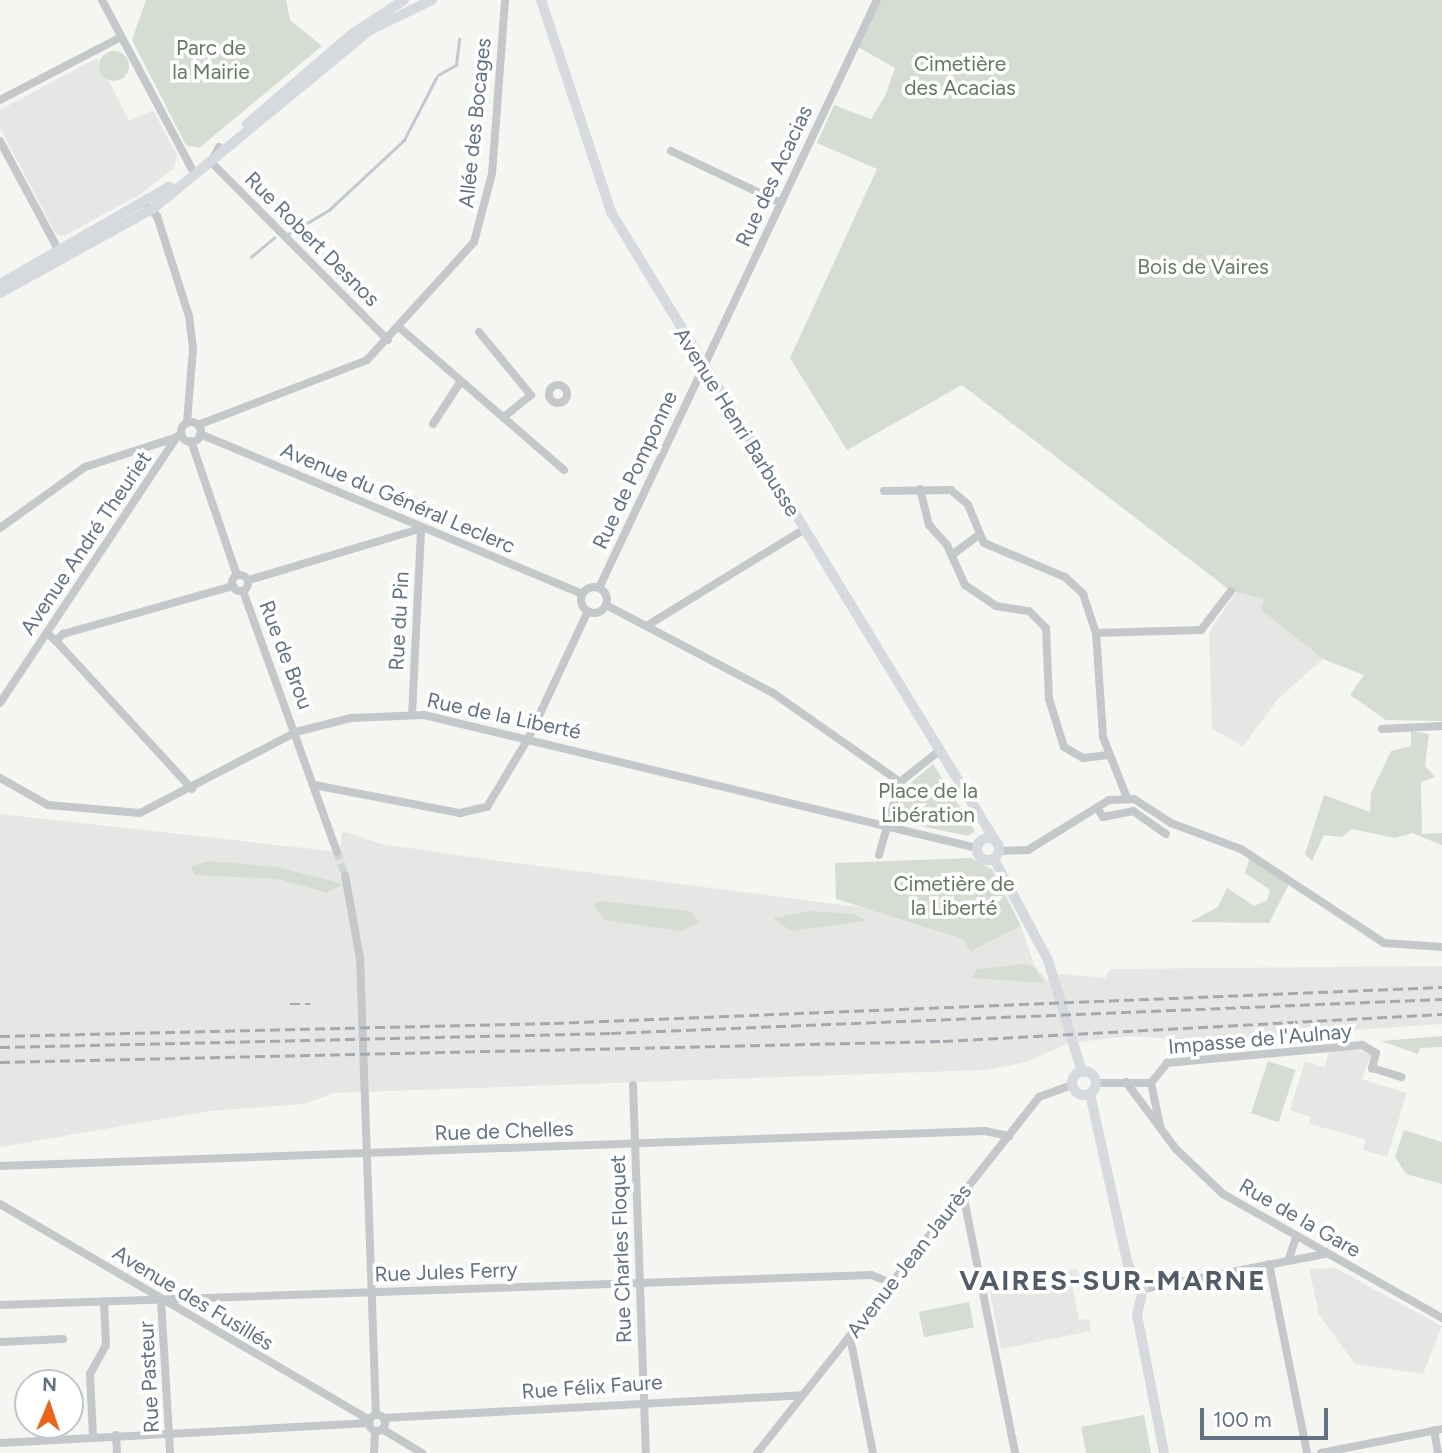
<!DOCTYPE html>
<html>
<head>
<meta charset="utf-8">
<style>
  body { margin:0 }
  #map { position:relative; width:1442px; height:1453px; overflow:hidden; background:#f5f6f1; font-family:Figtree,sans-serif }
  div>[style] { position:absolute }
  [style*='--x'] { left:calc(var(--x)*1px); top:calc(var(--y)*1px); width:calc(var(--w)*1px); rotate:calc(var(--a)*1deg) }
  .built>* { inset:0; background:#e6e7e5 }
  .green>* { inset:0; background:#d5ddd2; transform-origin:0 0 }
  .round { border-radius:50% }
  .stream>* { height:2.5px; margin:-1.25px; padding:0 1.25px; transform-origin:1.25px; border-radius:1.25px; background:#c0cad0 }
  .minor-tunnel>* { height:8px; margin-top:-4px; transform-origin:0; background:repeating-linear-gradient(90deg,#d0d5d6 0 8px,transparent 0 12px) }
  .minor>* { height:8px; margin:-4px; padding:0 4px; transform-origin:4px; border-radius:4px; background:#c4c8cb }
  .minor>.ring { margin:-4px; padding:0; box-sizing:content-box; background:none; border:8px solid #c4c8cb; border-radius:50% }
  .major>* { height:10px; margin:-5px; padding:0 5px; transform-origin:5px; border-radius:5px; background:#d6dadf }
  .major>.ring { margin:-5px; padding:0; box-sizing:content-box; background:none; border:10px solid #d6dadf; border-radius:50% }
  .rail>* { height:2.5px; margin-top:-1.25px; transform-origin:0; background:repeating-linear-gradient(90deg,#a4a9b0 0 10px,transparent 0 15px) }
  span { translate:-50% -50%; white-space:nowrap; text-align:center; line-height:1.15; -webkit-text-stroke:7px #fff; paint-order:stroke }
  .park-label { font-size:21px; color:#647b62 }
  .street-label { font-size:21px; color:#627285 }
  .district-label { font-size:28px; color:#515c69; font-weight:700; letter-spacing:2px }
  .north { position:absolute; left:14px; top:1369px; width:70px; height:70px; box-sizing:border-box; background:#fff; border:2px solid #c0c7ce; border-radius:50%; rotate:2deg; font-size:19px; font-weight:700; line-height:28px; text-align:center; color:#627285 }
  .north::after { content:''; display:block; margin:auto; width:24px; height:32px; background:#ee6219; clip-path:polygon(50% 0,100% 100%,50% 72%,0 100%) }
  .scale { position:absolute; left:1200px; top:1408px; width:128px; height:32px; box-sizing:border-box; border:4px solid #627285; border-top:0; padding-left:9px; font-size:21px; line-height:24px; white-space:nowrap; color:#627285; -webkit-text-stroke:5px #fff; paint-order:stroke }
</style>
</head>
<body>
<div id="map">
  <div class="built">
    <div style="clip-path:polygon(97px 58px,129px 121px,153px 110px,177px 155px,174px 168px,139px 195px,64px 236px,56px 234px,0 128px,0 110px)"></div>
    <div style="clip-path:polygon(1236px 592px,1264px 599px,1261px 610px,1323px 659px,1278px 699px,1243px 746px,1212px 729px,1209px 632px)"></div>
    <div style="clip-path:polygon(0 814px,340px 852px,342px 832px,349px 833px,382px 844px,485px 859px,874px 909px,963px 939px,970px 952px,1021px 926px,1035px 967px,1048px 981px,1062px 974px,1105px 978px,1110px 969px,1442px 966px,1442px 1024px,1196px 1041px,1131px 1036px,1069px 1043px,1026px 1062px,984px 1070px,334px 1093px,304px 1104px,210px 1111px,0 1147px)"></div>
    <div style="clip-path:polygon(1351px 1047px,1371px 1054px,1362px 1079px,1407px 1093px,1387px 1157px,1363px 1150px,1366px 1139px,1309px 1124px,1311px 1117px,1290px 1110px,1305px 1061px,1324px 1067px,1330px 1050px)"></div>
    <div style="clip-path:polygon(1335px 1268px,1442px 1326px,1423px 1374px,1355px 1364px,1319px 1315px,1309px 1269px)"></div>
    <div style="clip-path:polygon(1078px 1269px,1081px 1282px,1072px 1285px,1079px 1320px,1089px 1319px,1091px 1331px,1001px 1349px,989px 1287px)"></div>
  </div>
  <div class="green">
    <div style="clip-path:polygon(146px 0,286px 0,290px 20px,322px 46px,199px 148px,186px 145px,132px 40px)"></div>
    <div style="clip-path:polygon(881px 0,1442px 0,1442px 721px,1386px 720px,1350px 695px,1364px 675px,1323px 659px,1261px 610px,1264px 599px,1231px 591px,962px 385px,847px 450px,790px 358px,877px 169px,817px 143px,834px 105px,871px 119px,885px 96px,895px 68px,858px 47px)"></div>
    <div class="round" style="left:99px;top:51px;width:30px;height:30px"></div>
    <div style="clip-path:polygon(1411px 731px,1429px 734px,1425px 766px,1435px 777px,1421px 782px,1422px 834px,1442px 833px,1442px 845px,1412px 833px,1395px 838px,1352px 829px,1342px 837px,1324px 835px,1312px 861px,1305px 854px,1324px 795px,1370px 812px,1371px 793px,1391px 751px,1411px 746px)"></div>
    <div style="clip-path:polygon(933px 764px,975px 831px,968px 836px,892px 820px,908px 785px)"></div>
    <div style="clip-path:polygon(971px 858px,992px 869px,1021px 926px,970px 952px,963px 939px,836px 899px,835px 863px)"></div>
    <div style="clip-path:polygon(1249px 860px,1260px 860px,1289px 884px,1269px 923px,1190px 922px,1218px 907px,1227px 888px,1254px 906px,1267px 900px,1270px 890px,1245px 873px)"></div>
    <div style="clip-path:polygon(210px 861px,277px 867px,343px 884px,327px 893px,278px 879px,194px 875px,191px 866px)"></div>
    <div style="clip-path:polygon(600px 901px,690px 911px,700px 922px,681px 931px,604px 920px,594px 905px)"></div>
    <div style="clip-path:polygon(811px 911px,854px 914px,867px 921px,791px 931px,773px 918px)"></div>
    <div style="clip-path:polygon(1023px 964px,1035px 967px,1044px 983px,972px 978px,977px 969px)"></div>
    <div style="clip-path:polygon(1442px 1036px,1442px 1047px,1420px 1048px,1418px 1054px,1381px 1041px)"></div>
    <div style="left:1268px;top:1061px;width:29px;height:55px;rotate:18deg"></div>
    <div style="clip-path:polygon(1404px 1130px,1442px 1142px,1442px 1184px,1406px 1174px,1395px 1157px)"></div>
    <div style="left:969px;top:1302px;width:26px;height:51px;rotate:79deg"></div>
    <div style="clip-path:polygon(1144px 1415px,1151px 1453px,1086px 1453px,1081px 1427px)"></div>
  </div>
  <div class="stream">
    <div style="--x:438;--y:75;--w:21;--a:-29"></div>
    <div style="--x:456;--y:65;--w:26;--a:-83"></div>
    <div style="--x:288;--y:234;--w:48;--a:-30.3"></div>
    <div style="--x:329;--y:210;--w:103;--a:-43"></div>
    <div style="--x:404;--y:140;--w:70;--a:-62.7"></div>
    <div style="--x:251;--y:257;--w:30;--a:-40"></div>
  </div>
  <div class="minor-tunnel">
    <div style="--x:337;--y:852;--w:24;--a:71"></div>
  </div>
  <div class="minor">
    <div style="--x:102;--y:0;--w:191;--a:62"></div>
    <div style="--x:0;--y:100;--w:136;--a:-27.5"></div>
    <div style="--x:0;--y:141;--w:125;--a:61.8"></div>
    <div style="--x:219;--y:147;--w:17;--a:118"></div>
    <div style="--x:211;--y:162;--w:251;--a:45.2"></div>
    <div style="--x:671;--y:151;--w:122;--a:25.3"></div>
    <div style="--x:144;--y:204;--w:18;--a:43"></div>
    <div style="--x:157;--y:216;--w:105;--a:72.3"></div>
    <div style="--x:189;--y:316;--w:32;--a:83"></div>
    <div style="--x:193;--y:348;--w:75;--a:94.6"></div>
    <div style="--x:400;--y:328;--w:217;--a:40.9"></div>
    <div style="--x:479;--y:332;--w:82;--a:50.5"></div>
    <div style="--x:531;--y:395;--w:35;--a:141"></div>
    <div class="ring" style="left:549px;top:385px;width:10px;height:10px"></div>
    <div class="ring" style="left:181px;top:422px;width:12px;height:12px"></div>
    <div style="--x:433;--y:424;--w:51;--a:-56.9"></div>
    <div style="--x:198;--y:425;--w:181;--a:-21"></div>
    <div style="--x:367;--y:360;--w:159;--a:-47.8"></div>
    <div style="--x:474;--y:242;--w:70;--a:-75.2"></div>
    <div style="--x:492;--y:174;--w:174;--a:-85.7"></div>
    <div style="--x:200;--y:434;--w:414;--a:22.7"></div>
    <div style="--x:191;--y:441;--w:142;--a:71.1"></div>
    <div style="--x:920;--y:489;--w:37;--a:76"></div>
    <div style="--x:929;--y:525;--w:27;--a:48"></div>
    <div style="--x:947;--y:545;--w:44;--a:65.8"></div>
    <div style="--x:965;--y:585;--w:37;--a:34"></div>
    <div style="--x:996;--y:606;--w:33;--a:9"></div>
    <div style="--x:1029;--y:611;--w:24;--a:45"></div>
    <div style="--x:1046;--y:628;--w:71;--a:87.6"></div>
    <div style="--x:1049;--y:699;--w:50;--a:72.6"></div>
    <div style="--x:1064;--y:747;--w:22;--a:30"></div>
    <div style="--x:1083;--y:758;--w:25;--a:-7"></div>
    <div style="--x:884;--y:491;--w:67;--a:-0.9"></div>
    <div style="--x:951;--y:490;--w:23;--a:41"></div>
    <div style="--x:968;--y:505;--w:41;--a:67.2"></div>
    <div style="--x:984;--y:543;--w:88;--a:22.8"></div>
    <div style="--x:1065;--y:577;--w:25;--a:43"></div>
    <div style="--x:1083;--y:594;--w:41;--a:71.6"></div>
    <div style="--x:1096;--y:633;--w:104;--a:86.1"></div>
    <div style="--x:1103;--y:737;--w:66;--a:68.5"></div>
    <div style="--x:0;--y:528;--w:105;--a:-35.7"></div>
    <div style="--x:85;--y:467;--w:98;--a:-17.9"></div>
    <div style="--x:952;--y:555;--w:34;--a:-37"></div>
    <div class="ring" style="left:232px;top:575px;width:8px;height:8px"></div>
    <div style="--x:249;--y:580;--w:181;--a:-16.7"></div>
    <div class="ring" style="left:581px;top:587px;width:18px;height:18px"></div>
    <div style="--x:599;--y:588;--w:650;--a:-64.7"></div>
    <div style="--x:243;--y:591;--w:277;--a:70.2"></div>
    <div style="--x:606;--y:605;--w:189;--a:27.8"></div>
    <div style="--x:773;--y:693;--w:155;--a:35"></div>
    <div style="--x:648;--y:625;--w:182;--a:-31.5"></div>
    <div style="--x:47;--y:633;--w:12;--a:42"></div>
    <div style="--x:56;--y:641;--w:10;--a:-45"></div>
    <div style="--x:63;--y:634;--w:177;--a:-15.8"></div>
    <div style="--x:1096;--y:633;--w:105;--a:-1.6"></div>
    <div style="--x:1201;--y:630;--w:49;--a:-52.4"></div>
    <div style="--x:56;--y:641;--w:201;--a:47.4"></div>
    <div style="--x:0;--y:703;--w:320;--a:-56.4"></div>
    <div style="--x:412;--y:715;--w:185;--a:-87.2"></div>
    <div style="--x:1382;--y:729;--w:60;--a:-2.9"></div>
    <div style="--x:0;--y:778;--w:55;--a:29.4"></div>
    <div style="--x:48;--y:805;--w:92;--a:5"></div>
    <div style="--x:140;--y:813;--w:176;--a:-27.4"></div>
    <div style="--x:296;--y:732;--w:57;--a:-14.3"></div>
    <div style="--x:351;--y:718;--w:73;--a:-2.4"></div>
    <div style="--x:424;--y:715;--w:569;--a:13.52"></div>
    <div style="--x:314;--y:785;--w:149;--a:10.9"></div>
    <div style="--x:460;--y:813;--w:28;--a:-13"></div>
    <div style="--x:487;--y:807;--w:82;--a:-59"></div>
    <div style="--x:529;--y:737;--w:139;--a:-64.9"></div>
    <div style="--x:1097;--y:808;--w:11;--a:56"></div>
    <div style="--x:1103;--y:817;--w:31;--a:-11"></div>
    <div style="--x:1133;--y:811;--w:40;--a:34.9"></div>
    <div style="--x:1000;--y:851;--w:28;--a:-2"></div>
    <div style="--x:1028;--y:850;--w:95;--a:-31.7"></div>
    <div style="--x:1109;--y:800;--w:25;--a:-2"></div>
    <div style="--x:1134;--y:799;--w:44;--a:33"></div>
    <div style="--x:1171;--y:823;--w:75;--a:20.4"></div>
    <div style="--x:1241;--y:849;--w:171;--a:33.3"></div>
    <div style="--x:1384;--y:943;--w:58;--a:3.9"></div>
    <div style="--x:879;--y:855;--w:76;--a:-74"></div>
    <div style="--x:900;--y:782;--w:50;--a:-38.5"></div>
    <div style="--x:345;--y:875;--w:84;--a:79.8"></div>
    <div style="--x:360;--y:958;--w:457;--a:88"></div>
    <div style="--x:1126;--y:1082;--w:84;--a:53.3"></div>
    <div style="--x:1176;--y:1149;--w:65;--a:43.8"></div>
    <div style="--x:1223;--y:1194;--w:252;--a:29.5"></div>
    <div style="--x:1096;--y:1083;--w:55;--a:0"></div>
    <div style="--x:1151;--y:1083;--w:43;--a:77.9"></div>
    <div style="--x:1151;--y:1083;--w:26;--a:-51"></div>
    <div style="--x:1167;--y:1063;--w:196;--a:-5.3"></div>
    <div style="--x:1362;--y:1045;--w:16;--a:30"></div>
    <div style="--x:1376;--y:1053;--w:16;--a:105"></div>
    <div style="--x:1372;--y:1068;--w:31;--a:17"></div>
    <div style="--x:633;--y:1085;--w:368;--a:88"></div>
    <div style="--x:0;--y:1166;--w:986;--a:-2.04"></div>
    <div style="--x:985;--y:1131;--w:25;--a:12"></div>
    <div style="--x:963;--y:1194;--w:264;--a:78.6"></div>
    <div style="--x:0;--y:1204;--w:428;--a:30.3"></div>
    <div style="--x:1288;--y:1261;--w:24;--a:-71"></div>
    <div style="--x:1269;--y:1264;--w:193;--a:78.6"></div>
    <div style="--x:1143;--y:1289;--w:185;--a:-10.9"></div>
    <div style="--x:161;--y:1300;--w:153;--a:86.6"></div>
    <div style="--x:0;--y:1305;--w:872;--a:-1.97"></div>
    <div style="--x:871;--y:1275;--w:22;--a:21"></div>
    <div style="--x:850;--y:1337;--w:118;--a:78.8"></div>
    <div style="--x:0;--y:1342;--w:63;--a:-2.7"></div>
    <div class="ring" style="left:369px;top:1415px;width:8px;height:8px"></div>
    <div style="--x:383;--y:1418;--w:420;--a:-3.1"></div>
    <div style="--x:382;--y:1429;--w:47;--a:31"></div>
    <div style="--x:1434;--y:1430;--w:23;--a:80"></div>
    <div style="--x:116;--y:1435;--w:18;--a:87"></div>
    <div style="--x:93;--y:1437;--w:63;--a:-92.7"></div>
    <div style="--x:90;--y:1374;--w:33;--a:-61"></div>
    <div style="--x:106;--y:1345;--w:44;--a:-92.6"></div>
    <div style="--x:0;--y:1443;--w:370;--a:-3.1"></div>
    <div style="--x:374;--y:1453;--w:22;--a:-87"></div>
    <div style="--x:757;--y:1453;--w:454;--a:-51.6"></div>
    <div style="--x:1039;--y:1097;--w:35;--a:-20"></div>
    <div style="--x:1321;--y:1453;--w:123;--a:-11.2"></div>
  </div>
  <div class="major">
    <div style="--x:541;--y:0;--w:223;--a:71.7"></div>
    <div style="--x:611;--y:212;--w:735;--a:58.58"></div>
    <div style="--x:247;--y:124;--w:138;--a:-40.6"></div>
    <div style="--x:352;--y:34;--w:62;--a:-33.2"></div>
    <div style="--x:0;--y:284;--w:195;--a:-29.9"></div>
    <div style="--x:0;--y:293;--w:176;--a:-28.9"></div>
    <div style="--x:154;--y:208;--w:280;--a:-39.5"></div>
    <div style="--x:370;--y:30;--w:69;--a:-25.8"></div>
    <div class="ring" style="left:977px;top:838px;width:12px;height:12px"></div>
    <div style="--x:994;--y:859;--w:115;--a:61.9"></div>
    <div style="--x:1048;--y:960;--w:117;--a:73.1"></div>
    <div class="ring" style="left:1072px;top:1071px;width:14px;height:14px"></div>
    <div style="--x:1090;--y:1094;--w:175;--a:77.5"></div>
    <div style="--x:1128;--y:1265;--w:28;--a:58"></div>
    <div style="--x:1143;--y:1289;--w:27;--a:103"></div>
    <div style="--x:1137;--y:1315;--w:141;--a:78.9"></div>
  </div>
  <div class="rail">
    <div style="--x:290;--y:1004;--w:20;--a:0"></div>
    <div style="--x:0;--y:1036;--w:554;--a:-1.34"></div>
    <div style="--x:554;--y:1023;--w:889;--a:-2.32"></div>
    <div style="--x:0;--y:1047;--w:611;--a:-1.31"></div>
    <div style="--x:611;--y:1033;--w:832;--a:-2.34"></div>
    <div style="--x:0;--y:1062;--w:943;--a:-1.28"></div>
    <div style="--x:943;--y:1041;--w:500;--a:-3.1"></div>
  </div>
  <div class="park-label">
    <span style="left:211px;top:60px">Parc de<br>la Mairie</span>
    <span style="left:960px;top:76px">Cimetière<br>des Acacias</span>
    <span style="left:1203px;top:267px">Bois de Vaires</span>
    <span style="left:928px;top:803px">Place de la<br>Libération</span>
    <span style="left:954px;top:896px">Cimetière de<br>la Liberté</span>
  </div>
  <div class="street-label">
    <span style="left:475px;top:123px;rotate:-84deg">Allée des Bocages</span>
    <span style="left:774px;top:176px;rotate:-65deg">Rue des Acacias</span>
    <span style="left:312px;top:239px;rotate:45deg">Rue Robert Desnos</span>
    <span style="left:737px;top:422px;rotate:58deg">Avenue Henri Barbusse</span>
    <span style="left:635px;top:470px;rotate:-65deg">Rue de Pomponne</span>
    <span style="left:398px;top:498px;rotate:23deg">Avenue du Général Leclerc</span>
    <span style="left:86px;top:543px;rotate:-56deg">Avenue André Theuriet</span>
    <span style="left:399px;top:621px;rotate:-87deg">Rue du Pin</span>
    <span style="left:286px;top:655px;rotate:69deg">Rue de Brou</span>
    <span style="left:504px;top:716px;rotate:12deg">Rue de la Liberté</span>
    <span style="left:1260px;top:1039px;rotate:-5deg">Impasse de l'Aulnay</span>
    <span style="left:504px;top:1131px;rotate:-2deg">Rue de Chelles</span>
    <span style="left:1300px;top:1218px;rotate:30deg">Rue de la Gare</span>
    <span style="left:621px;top:1249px;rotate:-92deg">Rue Charles Floquet</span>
    <span style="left:909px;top:1261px;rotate:-52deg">Avenue Jean Jaurès</span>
    <span style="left:446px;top:1272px;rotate:-2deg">Rue Jules Ferry</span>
    <span style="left:193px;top:1298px;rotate:31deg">Avenue des Fusillés</span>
    <span style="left:149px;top:1377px;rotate:-93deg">Rue Pasteur</span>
    <span style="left:592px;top:1387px;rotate:-4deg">Rue Félix Faure</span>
  </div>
  <div class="district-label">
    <span style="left:1113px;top:1280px">VAIRES-SUR-MARNE</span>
  </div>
  <div class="north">N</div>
  <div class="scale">100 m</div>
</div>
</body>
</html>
